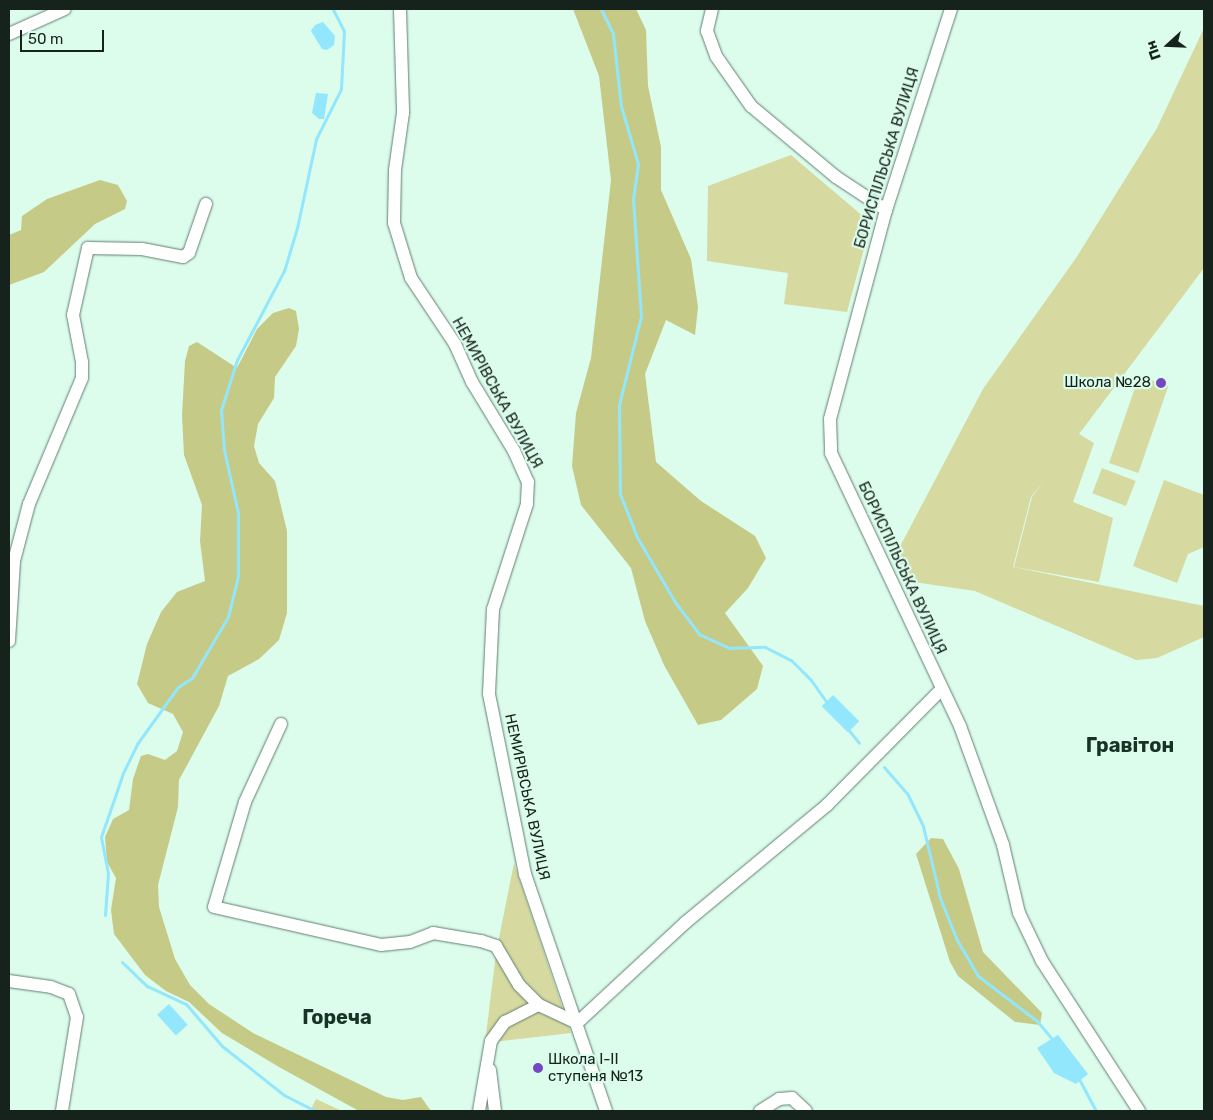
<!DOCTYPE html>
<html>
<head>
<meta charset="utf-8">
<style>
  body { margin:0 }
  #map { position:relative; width:1213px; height:1120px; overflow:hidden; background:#dcfcec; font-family:Rubik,sans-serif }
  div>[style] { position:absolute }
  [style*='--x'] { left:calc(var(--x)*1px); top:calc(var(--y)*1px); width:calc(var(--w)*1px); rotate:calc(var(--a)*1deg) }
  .green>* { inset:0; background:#d6d9a0; transform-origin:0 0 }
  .forest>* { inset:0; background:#c6ca87 }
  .water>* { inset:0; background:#92e7fd; transform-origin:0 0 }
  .stream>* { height:3px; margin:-1.5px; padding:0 1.5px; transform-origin:1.5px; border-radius:1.5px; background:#92e7fd }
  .roads { filter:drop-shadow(0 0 1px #617e70) drop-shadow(0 0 1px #617e70) }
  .minor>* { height:12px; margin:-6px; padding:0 6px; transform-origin:6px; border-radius:6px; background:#fff }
  .dots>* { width:14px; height:14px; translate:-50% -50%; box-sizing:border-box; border:2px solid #dcfcec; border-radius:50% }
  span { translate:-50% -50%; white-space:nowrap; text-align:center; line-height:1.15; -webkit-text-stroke:4.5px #dcfcec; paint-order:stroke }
  .street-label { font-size:15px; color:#16221c }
  .poi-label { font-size:15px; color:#16221c }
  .right { translate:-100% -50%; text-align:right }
  .left { translate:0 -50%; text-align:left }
  .district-label { font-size:20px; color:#173227; font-weight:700 }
  .frame { position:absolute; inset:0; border:10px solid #16221c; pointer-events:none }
  .north { position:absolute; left:1143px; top:20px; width:50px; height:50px; -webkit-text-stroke:4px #dcfcec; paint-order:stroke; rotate:250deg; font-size:14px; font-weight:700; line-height:20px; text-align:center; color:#16221c }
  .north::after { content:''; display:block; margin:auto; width:18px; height:22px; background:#16221c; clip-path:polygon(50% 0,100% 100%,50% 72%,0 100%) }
  .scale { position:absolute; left:20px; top:30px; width:84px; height:22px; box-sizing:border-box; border:2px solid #16221c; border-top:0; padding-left:6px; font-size:15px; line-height:18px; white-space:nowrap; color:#16221c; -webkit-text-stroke:4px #dcfcec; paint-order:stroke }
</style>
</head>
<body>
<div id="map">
  <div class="green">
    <div style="clip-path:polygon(1204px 28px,1204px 268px,1079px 434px,1094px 443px,1073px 502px,1113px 518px,1099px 582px,1014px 567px,1032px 497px,1044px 481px,1031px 497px,1013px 567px,1204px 606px,1204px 637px,1157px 658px,1136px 660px,975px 591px,914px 582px,895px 556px,983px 389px,1076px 258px,1157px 128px)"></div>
    <div style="clip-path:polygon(791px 155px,871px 223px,847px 312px,784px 304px,788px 273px,707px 261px,708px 186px)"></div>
    <div style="left:1139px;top:376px;width:31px;height:92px;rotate:19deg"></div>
    <div style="left:1102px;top:468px;width:36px;height:27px;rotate:21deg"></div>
    <div style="clip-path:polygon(1164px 480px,1204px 495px,1204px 547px,1188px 554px,1177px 583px,1133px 566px)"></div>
    <div style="clip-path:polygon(514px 863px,571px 1033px,485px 1043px,496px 953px)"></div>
    <div style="clip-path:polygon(316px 1099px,342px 1111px,310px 1111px)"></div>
  </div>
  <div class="forest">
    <div style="clip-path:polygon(573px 9px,636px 9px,646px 30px,648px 86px,661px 147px,661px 190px,691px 259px,698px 307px,695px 335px,666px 320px,645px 374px,656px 462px,701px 501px,755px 536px,766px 558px,748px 588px,725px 613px,763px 666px,757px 689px,721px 720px,698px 725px,664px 665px,645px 621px,631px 568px,581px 505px,572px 466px,576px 413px,591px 358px,611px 180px,599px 76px)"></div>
    <div style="clip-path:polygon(100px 180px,118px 185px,127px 201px,125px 209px,95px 224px,44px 272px,9px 285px,9px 235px,21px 230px,22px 216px,47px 199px)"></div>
    <div style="clip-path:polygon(289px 308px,296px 311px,299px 329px,296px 346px,275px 377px,274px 398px,258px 424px,254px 446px,259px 463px,275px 481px,287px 531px,287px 613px,279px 640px,259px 659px,228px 676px,219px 706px,179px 780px,178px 807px,158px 885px,159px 907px,175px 959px,190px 985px,209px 1004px,253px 1033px,386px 1097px,403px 1100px,421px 1097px,431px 1111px,359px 1111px,279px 1067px,222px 1033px,189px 1002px,166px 991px,145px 975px,114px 934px,111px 910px,116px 878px,107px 862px,105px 837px,113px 819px,129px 810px,133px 779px,141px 756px,148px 754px,165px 760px,177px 751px,183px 732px,173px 714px,148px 703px,137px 684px,147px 644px,161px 612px,177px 592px,205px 581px,200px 541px,202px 505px,184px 455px,182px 415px,185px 361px,189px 346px,197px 342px,237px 368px,257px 329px,273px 313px)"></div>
    <div style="clip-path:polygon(931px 838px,943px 839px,959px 869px,983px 952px,1042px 1013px,1040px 1025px,1015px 1022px,958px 976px,950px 962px,916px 854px)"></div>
  </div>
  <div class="water">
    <div style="clip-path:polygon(323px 22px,335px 36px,334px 45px,327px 50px,322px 49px,311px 31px,315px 25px)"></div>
    <div style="clip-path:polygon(316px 93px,328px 94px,324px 119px,319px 119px,312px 113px)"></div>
    <div style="left:833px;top:695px;width:37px;height:16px;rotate:45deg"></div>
    <div style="left:169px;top:1004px;width:28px;height:16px;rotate:48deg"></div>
    <div style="clip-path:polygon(1058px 1035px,1088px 1074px,1076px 1084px,1054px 1073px,1037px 1048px)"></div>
  </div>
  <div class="stream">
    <div style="--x:601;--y:9;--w:28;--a:64"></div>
    <div style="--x:613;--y:34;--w:72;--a:83.7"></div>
    <div style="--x:621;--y:106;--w:60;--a:73.7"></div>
    <div style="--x:638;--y:164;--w:35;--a:98"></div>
    <div style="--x:633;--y:199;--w:117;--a:86.1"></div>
    <div style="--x:641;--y:316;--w:92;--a:103.9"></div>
    <div style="--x:619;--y:405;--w:89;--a:89.4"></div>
    <div style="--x:620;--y:494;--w:46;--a:68.4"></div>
    <div style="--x:637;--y:537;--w:75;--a:59.7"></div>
    <div style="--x:675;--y:602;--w:40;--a:53"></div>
    <div style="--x:699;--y:634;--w:33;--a:25"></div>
    <div style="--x:729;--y:648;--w:36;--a:-2"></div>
    <div style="--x:765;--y:647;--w:30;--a:27"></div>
    <div style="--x:792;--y:661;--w:27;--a:45"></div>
    <div style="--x:811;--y:680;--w:32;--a:55"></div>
    <div style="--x:847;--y:728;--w:19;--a:51"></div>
    <div style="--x:884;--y:767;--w:35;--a:49"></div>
    <div style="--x:907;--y:793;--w:37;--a:64"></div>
    <div style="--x:923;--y:826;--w:74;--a:76.7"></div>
    <div style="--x:940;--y:898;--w:45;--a:68"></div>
    <div style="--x:957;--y:940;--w:42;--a:59.7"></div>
    <div style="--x:978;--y:976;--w:74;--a:37.3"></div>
    <div style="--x:1037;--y:1021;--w:25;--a:50"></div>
    <div style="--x:105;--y:915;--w:42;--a:-85.9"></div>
    <div style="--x:108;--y:873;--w:37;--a:-101"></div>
    <div style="--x:101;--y:837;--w:68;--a:-71"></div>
    <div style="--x:123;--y:773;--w:32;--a:-64"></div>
    <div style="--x:137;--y:744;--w:70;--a:-54.3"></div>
    <div style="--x:178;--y:687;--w:17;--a:-33"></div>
    <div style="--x:192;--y:678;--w:71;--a:-59.5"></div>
    <div style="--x:228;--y:617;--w:42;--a:-76.3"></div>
    <div style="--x:238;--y:576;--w:63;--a:-90"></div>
    <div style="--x:238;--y:513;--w:65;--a:-102.5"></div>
    <div style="--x:224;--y:450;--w:40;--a:-94.3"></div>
    <div style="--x:221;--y:410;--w:52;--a:-72.3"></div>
    <div style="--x:237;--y:360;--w:101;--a:-62.2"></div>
    <div style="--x:284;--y:271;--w:45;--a:-73.2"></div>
    <div style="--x:297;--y:228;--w:91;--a:-77.9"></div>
    <div style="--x:316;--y:139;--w:56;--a:-63.4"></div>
    <div style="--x:341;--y:89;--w:58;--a:-87"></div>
    <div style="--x:344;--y:31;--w:25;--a:-117"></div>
    <div style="--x:122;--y:962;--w:35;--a:44"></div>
    <div style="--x:147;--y:986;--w:43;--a:24.8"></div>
    <div style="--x:186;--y:1004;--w:55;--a:49.4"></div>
    <div style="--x:222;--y:1046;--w:79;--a:38.3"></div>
    <div style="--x:284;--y:1095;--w:35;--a:27"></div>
    <div style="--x:1079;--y:1079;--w:36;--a:62"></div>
  </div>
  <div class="roads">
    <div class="minor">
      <div style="--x:400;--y:9;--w:104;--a:88.3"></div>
      <div style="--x:403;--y:113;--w:58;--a:98"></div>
      <div style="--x:395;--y:170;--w:53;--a:91.1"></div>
      <div style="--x:394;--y:223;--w:58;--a:72.8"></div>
      <div style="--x:411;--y:278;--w:79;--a:56.3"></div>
      <div style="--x:455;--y:344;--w:42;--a:65.9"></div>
      <div style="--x:472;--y:382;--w:81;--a:58.7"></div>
      <div style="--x:514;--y:451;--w:34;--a:66"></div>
      <div style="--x:528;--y:482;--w:22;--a:93"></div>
      <div style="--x:527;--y:504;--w:110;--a:107.9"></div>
      <div style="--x:493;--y:609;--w:85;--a:92.7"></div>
      <div style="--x:489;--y:694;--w:184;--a:78.7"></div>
      <div style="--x:525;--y:874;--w:250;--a:71.1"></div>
      <div style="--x:712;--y:9;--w:23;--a:103"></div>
      <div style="--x:707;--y:31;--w:27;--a:70"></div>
      <div style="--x:716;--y:56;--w:61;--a:55"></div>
      <div style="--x:751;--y:106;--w:111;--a:39.9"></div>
      <div style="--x:836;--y:177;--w:60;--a:33.4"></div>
      <div style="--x:951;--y:9;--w:211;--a:107.9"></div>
      <div style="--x:886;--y:210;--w:216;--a:105"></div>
      <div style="--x:830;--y:419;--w:34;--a:88"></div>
      <div style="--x:831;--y:453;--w:302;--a:64.7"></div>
      <div style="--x:960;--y:726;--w:127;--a:70.1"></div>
      <div style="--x:1003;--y:845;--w:70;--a:76.8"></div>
      <div style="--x:1019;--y:913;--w:53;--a:64.4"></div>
      <div style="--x:1042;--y:961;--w:179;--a:57.1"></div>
      <div style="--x:9;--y:34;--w:61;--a:-24.1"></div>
      <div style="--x:9;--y:641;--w:80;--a:-86.4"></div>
      <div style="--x:14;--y:561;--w:59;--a:-75.3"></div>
      <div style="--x:29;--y:504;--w:137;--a:-67.2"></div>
      <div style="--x:82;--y:378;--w:16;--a:-90"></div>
      <div style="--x:82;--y:362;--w:48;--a:-100.8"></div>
      <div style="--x:73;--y:315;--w:69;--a:-77.4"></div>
      <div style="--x:88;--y:248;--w:54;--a:1.1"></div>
      <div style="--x:142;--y:249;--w:42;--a:11"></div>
      <div style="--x:183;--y:257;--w:7;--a:-34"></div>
      <div style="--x:189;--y:253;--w:52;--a:-70.9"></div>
      <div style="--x:281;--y:724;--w:86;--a:114.8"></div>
      <div style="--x:245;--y:802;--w:109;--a:106.4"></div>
      <div style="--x:214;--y:907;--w:171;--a:12.8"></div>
      <div style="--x:381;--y:945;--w:29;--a:-6"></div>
      <div style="--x:410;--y:942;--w:25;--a:-21"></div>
      <div style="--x:433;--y:933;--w:49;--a:9.5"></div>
      <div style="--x:481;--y:941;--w:16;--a:18"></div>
      <div style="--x:496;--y:946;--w:45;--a:59.5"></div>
      <div style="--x:519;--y:985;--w:28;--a:45"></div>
      <div style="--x:9;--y:981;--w:42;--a:8.1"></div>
      <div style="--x:51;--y:987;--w:19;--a:21"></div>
      <div style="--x:69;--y:994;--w:24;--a:71"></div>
      <div style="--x:77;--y:1017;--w:95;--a:99.1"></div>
      <div style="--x:490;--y:1070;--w:41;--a:83"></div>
      <div style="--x:479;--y:1111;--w:71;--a:-80.3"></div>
      <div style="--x:491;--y:1041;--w:24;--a:-54"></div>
      <div style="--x:505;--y:1022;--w:38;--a:-27"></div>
      <div style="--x:539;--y:1005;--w:42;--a:25.3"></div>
      <div style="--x:577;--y:1023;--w:149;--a:-42.8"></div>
      <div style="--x:686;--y:922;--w:183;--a:-39.7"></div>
      <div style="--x:827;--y:805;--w:162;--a:-45.3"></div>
      <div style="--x:760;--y:1111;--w:22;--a:-32"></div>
      <div style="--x:779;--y:1099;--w:13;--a:-4"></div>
      <div style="--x:792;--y:1098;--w:19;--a:43"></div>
    </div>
  </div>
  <div class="dots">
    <div style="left:1161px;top:383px;background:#7348c1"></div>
    <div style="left:538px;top:1068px;background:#7348c1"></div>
  </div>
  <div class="street-label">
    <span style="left:887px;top:158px;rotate:-73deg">БОРИСПІЛЬСЬКА ВУЛИЦЯ</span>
    <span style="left:497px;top:393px;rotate:61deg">НЕМИРІВСЬКА ВУЛИЦЯ</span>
    <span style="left:902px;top:568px;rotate:65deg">БОРИСПІЛЬСЬКА ВУЛИЦЯ</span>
    <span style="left:527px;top:797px;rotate:78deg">НЕМИРІВСЬКА ВУЛИЦЯ</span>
  </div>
  <div class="poi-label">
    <span class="right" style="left:1151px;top:383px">Школа №28</span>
    <span class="left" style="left:548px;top:1068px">Школа I-II<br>ступеня №13</span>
  </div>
  <div class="district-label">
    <span style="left:1130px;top:745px">Гравітон</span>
    <span style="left:337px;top:1017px">Гореча</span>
  </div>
  <div class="frame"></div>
  <div class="north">Пн</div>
  <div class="scale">50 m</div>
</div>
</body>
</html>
